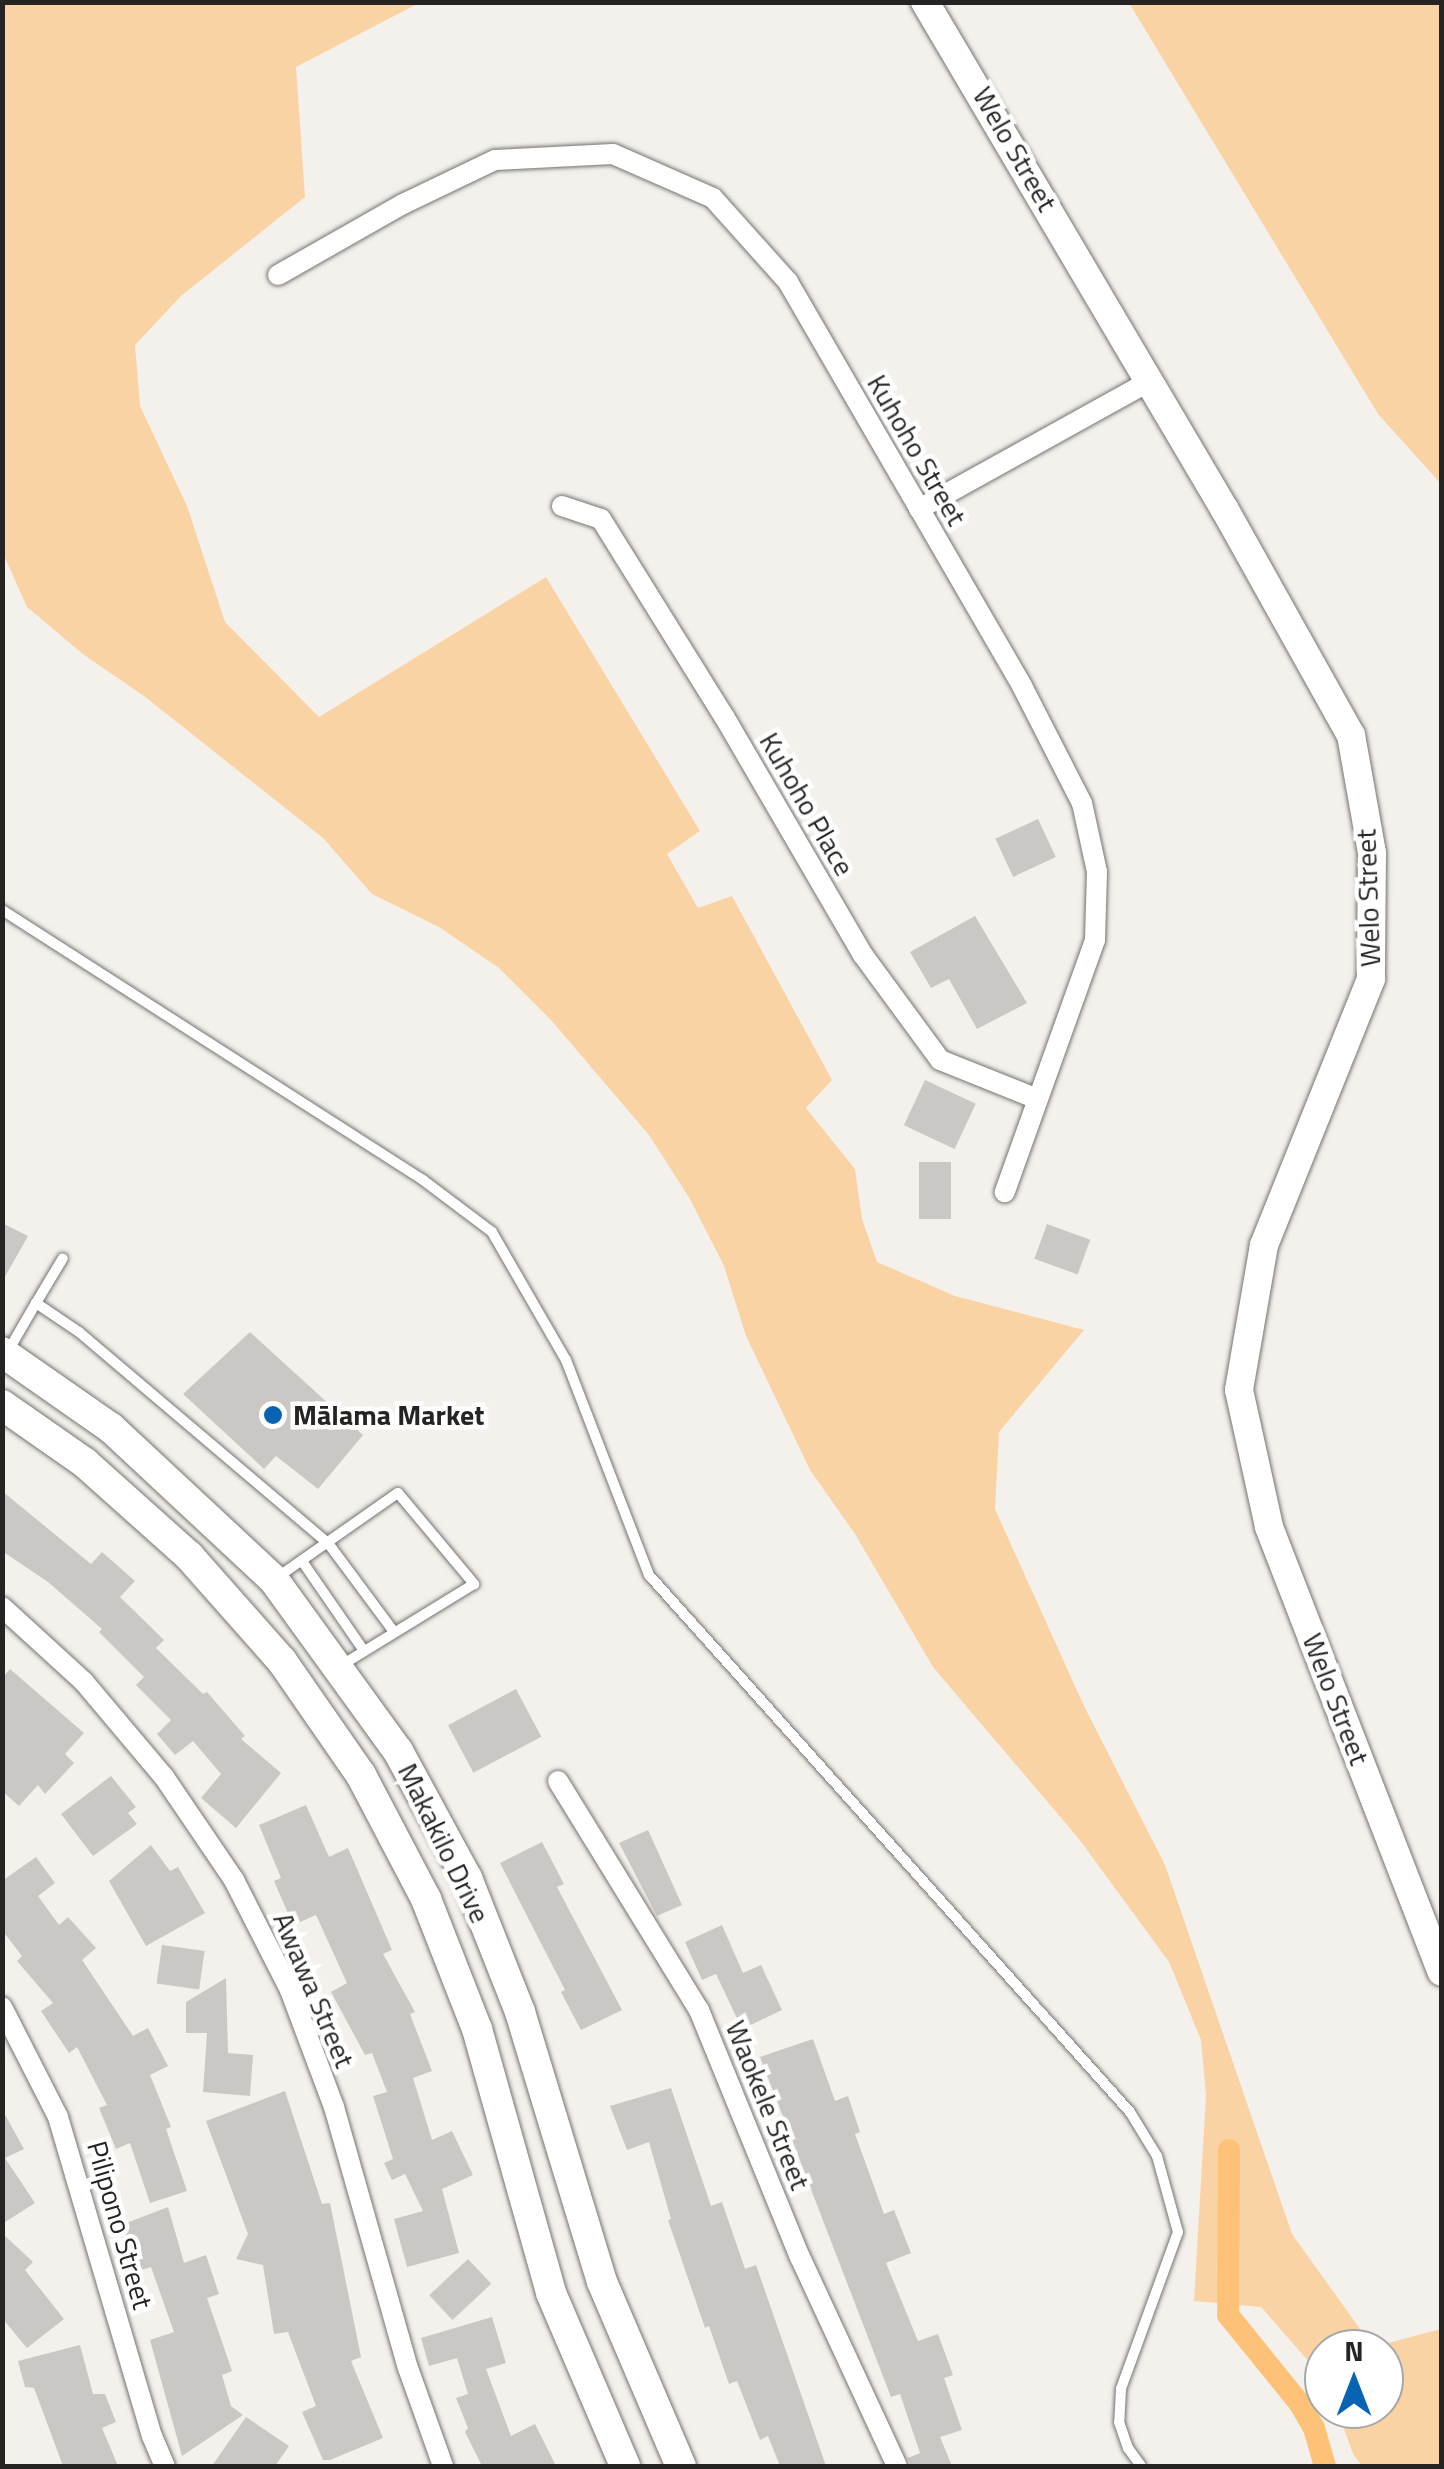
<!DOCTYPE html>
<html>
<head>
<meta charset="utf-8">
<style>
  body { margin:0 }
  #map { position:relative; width:1444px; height:2469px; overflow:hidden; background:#f4f1ed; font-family:"Titillium Web",sans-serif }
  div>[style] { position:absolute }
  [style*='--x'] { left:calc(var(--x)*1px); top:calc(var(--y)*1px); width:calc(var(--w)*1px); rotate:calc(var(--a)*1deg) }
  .green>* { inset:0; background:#fad3a5 }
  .canal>* { height:22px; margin:-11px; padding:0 11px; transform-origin:11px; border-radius:11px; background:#fdc278 }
  .building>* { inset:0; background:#cac7c4; transform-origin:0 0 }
  .roads { filter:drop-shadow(0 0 2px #767370) drop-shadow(0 0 2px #767370) }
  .service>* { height:10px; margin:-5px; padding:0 5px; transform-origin:5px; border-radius:5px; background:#fff }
  .minor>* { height:20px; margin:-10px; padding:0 10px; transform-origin:10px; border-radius:10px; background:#fff }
  .tertiary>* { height:28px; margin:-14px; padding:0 14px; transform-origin:14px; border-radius:14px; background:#fff }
  .secondary>* { height:30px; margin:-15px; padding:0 15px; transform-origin:15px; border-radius:15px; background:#fff }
  .dots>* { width:28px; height:28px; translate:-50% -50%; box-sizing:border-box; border:5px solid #fff; border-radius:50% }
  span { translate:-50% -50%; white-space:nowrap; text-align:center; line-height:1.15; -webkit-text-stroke:9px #fff; paint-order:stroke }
  .street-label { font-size:28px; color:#252423 }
  .poi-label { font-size:28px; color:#252423; font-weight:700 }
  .left { translate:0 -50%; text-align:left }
  .frame { position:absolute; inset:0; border:5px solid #252423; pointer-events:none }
  .north { position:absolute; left:1304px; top:2329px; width:100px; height:100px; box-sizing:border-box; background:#fff; border:2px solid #a8a7a7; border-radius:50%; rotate:0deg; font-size:28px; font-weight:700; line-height:40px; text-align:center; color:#252423 }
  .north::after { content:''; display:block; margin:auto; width:35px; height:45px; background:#0864b2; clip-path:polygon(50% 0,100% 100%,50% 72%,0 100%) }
</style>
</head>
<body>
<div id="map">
  <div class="green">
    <div style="clip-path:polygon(3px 2px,419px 3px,296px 67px,305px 197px,181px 296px,135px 345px,140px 406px,187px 506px,225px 622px,319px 717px,546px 577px,700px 831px,667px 854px,698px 908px,732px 896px,832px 1080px,806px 1108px,855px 1169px,862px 1219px,877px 1262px,955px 1296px,1084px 1330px,999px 1432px,995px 1509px,1084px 1706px,1165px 1865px,1292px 2234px,1373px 2347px,1441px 2329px,1441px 2466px,1362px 2466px,1353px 2454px,1337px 2409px,1384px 2409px,1384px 2349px,1324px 2349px,1324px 2379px,1261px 2307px,1194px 2301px,1206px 2095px,1201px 2040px,1169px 1962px,1079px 1839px,933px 1667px,855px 1534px,810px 1470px,746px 1336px,724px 1266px,690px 1199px,649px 1135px,551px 1020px,499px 968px,439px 927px,372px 894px,323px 838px,144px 696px,84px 655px,27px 607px,2px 551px)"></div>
    <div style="clip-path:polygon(1129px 3px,1441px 3px,1441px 484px,1378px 414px)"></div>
  </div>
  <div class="canal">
    <div style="--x:1229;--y:2150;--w:165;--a:90.3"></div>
    <div style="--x:1228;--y:2315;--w:114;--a:51"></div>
    <div style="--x:1300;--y:2404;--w:28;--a:60"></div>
    <div style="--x:1314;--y:2428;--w:40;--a:74"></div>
  </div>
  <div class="building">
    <div style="left:1038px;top:819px;width:42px;height:47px;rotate:65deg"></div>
    <div style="clip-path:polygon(975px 916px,1027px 1003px,977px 1029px,949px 979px,931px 988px,910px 952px)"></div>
    <div style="left:925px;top:1080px;width:56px;height:50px;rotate:25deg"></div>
    <div style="left:919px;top:1162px;width:32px;height:57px"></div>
    <div style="clip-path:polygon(2px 1223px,28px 1236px,2px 1282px)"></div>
    <div style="left:1047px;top:1224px;width:46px;height:37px;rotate:20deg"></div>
    <div style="clip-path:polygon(250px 1332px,363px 1435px,318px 1489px,276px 1456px,264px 1469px,183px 1394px)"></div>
    <div style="clip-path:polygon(2px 1491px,91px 1564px,102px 1552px,135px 1581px,120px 1597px,164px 1640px,156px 1648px,203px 1694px,207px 1692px,245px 1736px,241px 1739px,281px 1773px,236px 1828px,201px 1798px,221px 1774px,193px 1741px,175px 1755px,157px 1734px,171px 1720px,136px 1685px,144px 1677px,99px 1632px,102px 1629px,48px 1582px,2px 1551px)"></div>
    <div style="clip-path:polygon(10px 1669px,84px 1733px,65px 1754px,74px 1763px,45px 1794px,38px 1785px,19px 1806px,2px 1791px,2px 1678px)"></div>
    <div style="left:516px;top:1689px;width:54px;height:77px;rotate:62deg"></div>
    <div style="clip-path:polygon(111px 1776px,136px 1807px,128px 1813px,137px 1824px,93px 1856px,61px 1814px)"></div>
    <div style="clip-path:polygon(306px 1805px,329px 1857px,348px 1848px,392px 1950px,383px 1954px,415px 2012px,410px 2014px,432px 2071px,413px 2078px,432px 2140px,452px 2131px,473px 2175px,442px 2189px,459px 2253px,407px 2267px,394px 2219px,423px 2211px,405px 2174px,392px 2180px,384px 2163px,393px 2159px,373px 2096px,387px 2092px,372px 2053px,365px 2055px,331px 1992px,347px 1983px,316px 1915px,293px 1925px,274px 1881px,281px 1878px,259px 1825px)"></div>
    <div style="clip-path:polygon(648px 1830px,682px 1905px,657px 1916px,619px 1843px)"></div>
    <div style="clip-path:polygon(542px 1842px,564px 1884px,557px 1887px,622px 2010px,581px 2030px,561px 1992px,565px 1990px,500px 1863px)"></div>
    <div style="clip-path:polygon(151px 1845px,170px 1871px,178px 1867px,205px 1913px,146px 1946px,109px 1881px)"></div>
    <div style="clip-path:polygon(36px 1857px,55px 1883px,38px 1896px,59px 1925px,68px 1917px,96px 1948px,82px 1960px,133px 2036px,148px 2028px,168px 2066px,150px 2075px,171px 2127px,166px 2129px,187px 2191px,150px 2203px,130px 2143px,116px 2149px,99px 2108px,107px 2105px,77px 2047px,69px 2053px,41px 2011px,53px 2003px,17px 1961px,22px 1956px,2px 1930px,2px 1881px)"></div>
    <div style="clip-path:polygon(722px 1925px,743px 1973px,761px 1965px,782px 2010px,742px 2029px,716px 1974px,702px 1980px,685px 1942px)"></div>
    <div style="left:162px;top:1945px;width:43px;height:39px;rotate:8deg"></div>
    <div style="clip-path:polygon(226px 1978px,228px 2053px,253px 2055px,250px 2096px,203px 2092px,207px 2033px,186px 2033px,186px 2002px)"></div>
    <div style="clip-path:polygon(813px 2039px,835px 2101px,848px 2096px,860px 2132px,855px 2134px,884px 2214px,894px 2210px,911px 2253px,886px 2263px,918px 2341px,938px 2334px,953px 2375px,944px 2378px,962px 2430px,940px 2437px,952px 2466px,911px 2466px,908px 2458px,920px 2453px,900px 2394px,891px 2397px,760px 2057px)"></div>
    <div style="clip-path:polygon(671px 2088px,711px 2206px,722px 2202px,745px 2269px,756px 2265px,826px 2466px,780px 2466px,768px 2436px,760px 2440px,737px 2381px,729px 2384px,709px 2326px,705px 2328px,668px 2220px,671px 2219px,649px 2142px,627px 2150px,610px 2106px)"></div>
    <div style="clip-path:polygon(285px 2091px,322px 2204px,330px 2203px,361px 2357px,351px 2361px,383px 2438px,330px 2460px,323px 2460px,302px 2412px,316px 2406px,288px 2332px,274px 2334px,263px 2265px,236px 2259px,248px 2234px,206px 2121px)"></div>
    <div style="clip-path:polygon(2px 2109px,24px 2149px,5px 2158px,35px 2203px,2px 2224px)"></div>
    <div style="clip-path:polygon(168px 2207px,184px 2263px,206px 2255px,219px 2294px,207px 2298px,232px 2371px,222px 2375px,231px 2406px,243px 2415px,182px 2456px,150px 2340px,174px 2332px,151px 2267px,139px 2271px,121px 2225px)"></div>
    <div style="clip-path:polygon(2px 2233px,33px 2262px,25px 2270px,64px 2319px,27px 2348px,2px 2318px)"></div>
    <div style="left:468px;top:2259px;width:34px;height:53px;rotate:47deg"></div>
    <div style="clip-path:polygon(492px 2317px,506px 2363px,486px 2369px,511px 2436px,535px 2424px,556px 2466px,482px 2466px,465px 2432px,468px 2428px,456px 2398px,468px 2394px,457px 2358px,429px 2366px,421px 2338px)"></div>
    <div style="clip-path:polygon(80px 2345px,93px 2394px,105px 2394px,116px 2422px,102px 2428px,118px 2466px,63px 2466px,34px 2388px,25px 2387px,18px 2361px)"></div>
    <div style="clip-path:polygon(246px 2417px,289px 2446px,275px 2466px,212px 2466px)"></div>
  </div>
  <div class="roads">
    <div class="service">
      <div style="--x:2;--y:910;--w:500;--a:32.67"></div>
      <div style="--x:423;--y:1180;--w:86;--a:37"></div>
      <div style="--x:492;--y:1232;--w:148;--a:60"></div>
      <div style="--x:566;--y:1360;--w:230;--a:68.9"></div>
      <div style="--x:649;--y:1575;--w:721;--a:48.15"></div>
      <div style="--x:1130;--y:2112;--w:52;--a:58.5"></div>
      <div style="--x:1157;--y:2156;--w:79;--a:74.6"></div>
      <div style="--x:1178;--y:2232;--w:167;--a:110"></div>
      <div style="--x:1121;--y:2389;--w:33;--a:93"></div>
      <div style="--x:1119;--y:2422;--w:28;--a:71"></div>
      <div style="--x:1128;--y:2448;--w:22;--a:54"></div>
      <div style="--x:36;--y:1303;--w:52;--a:-59"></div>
      <div style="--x:7;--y:1353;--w:58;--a:-59.9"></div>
      <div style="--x:36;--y:1303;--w:52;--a:34"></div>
      <div style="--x:79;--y:1332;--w:326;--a:40.3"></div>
      <div style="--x:328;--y:1543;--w:111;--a:53.4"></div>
      <div style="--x:302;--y:1561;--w:109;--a:55.4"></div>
      <div style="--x:275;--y:1579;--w:150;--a:-35"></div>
      <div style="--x:398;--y:1493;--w:119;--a:50.1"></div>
      <div style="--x:474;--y:1584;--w:155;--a:148.5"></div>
    </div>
    <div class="minor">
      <div style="--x:278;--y:275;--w:142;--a:-29.6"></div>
      <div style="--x:401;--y:205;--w:104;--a:-25.6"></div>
      <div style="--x:495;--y:160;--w:118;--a:-2.9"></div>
      <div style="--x:613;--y:154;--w:109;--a:23.7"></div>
      <div style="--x:713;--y:198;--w:113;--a:48.2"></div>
      <div style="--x:788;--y:282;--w:467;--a:59.9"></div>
      <div style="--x:1022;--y:686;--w:131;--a:62.9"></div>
      <div style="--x:1082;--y:803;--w:71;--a:77.7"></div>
      <div style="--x:1097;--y:872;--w:68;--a:91.7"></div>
      <div style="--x:1095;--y:940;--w:268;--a:109.7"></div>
      <div style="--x:562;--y:506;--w:41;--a:18.4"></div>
      <div style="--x:601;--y:519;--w:234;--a:58.1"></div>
      <div style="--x:725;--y:718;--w:274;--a:59.8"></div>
      <div style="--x:863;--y:955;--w:130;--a:53.7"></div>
      <div style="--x:940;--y:1060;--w:102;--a:21.8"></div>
      <div style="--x:919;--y:509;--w:264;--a:-29"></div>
      <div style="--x:2;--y:1607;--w:111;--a:42.4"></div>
      <div style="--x:84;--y:1682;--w:124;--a:49.9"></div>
      <div style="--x:164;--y:1777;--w:125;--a:55.8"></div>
      <div style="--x:234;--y:1880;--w:123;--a:63"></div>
      <div style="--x:290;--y:1990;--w:125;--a:69.4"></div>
      <div style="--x:334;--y:2107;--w:271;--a:74.2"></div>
      <div style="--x:408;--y:2368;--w:104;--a:70.3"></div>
      <div style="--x:558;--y:1781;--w:269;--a:58.4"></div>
      <div style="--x:699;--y:2010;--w:267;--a:67.8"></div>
      <div style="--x:800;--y:2257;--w:230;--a:65.1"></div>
      <div style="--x:2;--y:2007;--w:123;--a:63"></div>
      <div style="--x:58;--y:2117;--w:333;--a:73.6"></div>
      <div style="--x:152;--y:2436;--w:33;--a:67"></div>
    </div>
    <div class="tertiary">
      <div style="--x:925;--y:2;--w:590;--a:59.44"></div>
      <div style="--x:1225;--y:510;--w:258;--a:60.8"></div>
      <div style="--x:1351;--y:735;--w:120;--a:79.9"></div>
      <div style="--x:1372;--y:853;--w:126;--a:90.5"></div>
      <div style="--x:1371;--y:979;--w:287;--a:111.9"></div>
      <div style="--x:1264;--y:1245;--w:147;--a:99.8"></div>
      <div style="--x:1239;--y:1390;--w:140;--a:77.6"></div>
      <div style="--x:1269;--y:1527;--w:477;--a:68.8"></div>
    </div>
    <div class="secondary">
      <div style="--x:2;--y:1352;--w:133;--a:34.9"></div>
      <div style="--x:111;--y:1428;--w:223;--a:43"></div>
      <div style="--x:274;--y:1580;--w:211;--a:54.1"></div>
      <div style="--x:398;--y:1751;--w:145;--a:61.5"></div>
      <div style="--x:467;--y:1878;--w:144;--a:68.4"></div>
      <div style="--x:520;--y:2012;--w:282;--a:73.1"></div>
      <div style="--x:602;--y:2282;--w:200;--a:66.8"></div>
      <div style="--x:2;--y:1405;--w:101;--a:34.9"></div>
      <div style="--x:85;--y:1463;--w:140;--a:41.8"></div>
      <div style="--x:189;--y:1556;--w:140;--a:48.5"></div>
      <div style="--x:282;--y:1661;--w:139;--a:55.3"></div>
      <div style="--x:361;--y:1775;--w:140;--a:62.3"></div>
      <div style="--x:426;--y:1899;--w:140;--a:68.6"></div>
      <div style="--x:477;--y:2029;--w:274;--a:74.3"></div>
      <div style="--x:551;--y:2293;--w:188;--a:66.8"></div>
    </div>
  </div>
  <div class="dots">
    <div style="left:273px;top:1415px;background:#0864b2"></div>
  </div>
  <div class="street-label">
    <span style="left:1015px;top:149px;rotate:60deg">Welo Street</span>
    <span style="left:917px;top:450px;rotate:60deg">Kuhoho Street</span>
    <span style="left:807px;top:804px;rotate:60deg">Kuhoho Place</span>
    <span style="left:1368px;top:898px;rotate:-92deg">Welo Street</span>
    <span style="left:1336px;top:1699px;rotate:69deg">Welo Street</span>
    <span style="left:444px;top:1843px;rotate:64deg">Makakilo Drive</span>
    <span style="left:314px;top:1990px;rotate:67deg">Awawa Street</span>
    <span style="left:768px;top:2105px;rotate:68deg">Waokele Street</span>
    <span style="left:120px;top:2225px;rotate:74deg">Pilipono Street</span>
  </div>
  <div class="poi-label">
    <span class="left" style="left:293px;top:1415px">Mālama Market</span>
  </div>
  <div class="frame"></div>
  <div class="north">N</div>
</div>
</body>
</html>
